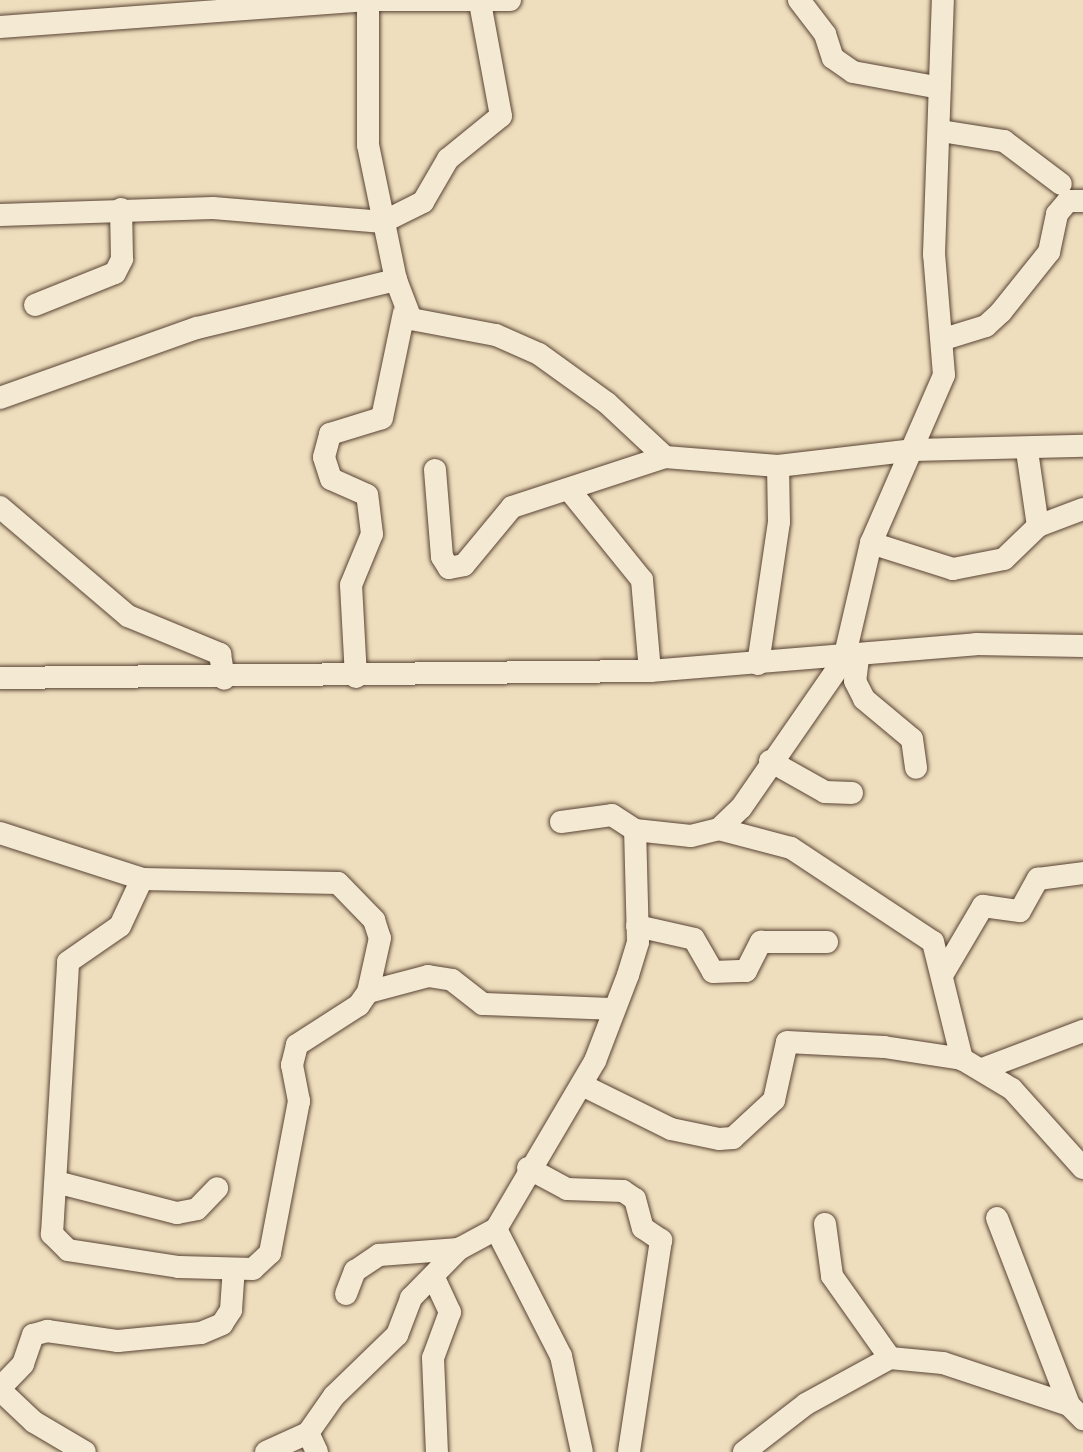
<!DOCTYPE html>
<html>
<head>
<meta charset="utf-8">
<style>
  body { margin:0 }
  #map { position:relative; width:1083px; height:1452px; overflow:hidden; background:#eedebd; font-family:"Gentium Book Plus",serif }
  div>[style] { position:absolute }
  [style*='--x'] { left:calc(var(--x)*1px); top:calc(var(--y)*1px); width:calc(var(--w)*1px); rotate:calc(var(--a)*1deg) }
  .roads { filter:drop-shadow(0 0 2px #594334) drop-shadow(0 0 2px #594334) }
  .minor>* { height:22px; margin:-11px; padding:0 11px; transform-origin:11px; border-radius:11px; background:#f4ead4 }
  span { translate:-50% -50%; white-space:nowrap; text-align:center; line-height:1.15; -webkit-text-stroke:9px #f4ead4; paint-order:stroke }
</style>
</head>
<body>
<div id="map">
  <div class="roads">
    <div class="minor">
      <div style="--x:368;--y:0;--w:145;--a:90"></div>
      <div style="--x:368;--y:145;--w:138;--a:78.3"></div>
      <div style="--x:396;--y:280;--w:42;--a:69"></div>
      <div style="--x:411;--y:319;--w:86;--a:10.7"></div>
      <div style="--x:496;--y:335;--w:47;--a:23.8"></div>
      <div style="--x:539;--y:354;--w:84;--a:35.8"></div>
      <div style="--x:607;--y:403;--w:79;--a:43"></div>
      <div style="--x:665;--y:457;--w:113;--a:4.6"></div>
      <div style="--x:778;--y:466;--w:137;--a:-6.7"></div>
      <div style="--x:914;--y:450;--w:169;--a:-1.4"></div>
      <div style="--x:799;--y:0;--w:43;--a:52.6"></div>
      <div style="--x:825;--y:34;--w:25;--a:72"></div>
      <div style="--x:833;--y:58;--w:24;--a:35"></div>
      <div style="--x:853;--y:72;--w:88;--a:10.4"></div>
      <div style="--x:0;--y:27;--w:369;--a:-4.2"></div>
      <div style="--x:368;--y:0;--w:142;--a:0"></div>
      <div style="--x:941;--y:131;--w:64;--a:9"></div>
      <div style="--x:1004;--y:141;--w:71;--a:37"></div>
      <div style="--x:0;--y:215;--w:213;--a:-1.9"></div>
      <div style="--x:213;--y:208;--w:171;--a:4.7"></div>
      <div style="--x:383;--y:222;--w:45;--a:-26.6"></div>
      <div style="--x:423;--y:202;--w:50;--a:-59.8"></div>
      <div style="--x:448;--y:159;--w:68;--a:-39.1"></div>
      <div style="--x:501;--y:116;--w:115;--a:-100.5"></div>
      <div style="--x:35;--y:305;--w:86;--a:-21.8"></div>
      <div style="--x:115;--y:273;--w:16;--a:-63"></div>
      <div style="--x:122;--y:259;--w:50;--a:-91.1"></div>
      <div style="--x:944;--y:339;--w:44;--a:-17.2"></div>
      <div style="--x:986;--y:326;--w:21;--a:-43"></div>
      <div style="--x:1001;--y:312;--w:77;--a:-51.3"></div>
      <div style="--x:1049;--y:252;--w:39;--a:-78"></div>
      <div style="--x:1057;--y:214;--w:17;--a:-50"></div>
      <div style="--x:1068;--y:201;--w:15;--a:0"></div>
      <div style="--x:0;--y:398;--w:209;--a:-19.6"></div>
      <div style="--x:197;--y:328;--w:205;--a:-13.6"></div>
      <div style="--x:1027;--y:451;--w:76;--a:81.7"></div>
      <div style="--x:1038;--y:526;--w:48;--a:-20.7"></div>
      <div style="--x:435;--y:470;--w:87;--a:85.4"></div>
      <div style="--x:442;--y:557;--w:13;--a:58"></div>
      <div style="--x:449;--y:568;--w:15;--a:-11"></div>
      <div style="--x:464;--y:565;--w:75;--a:-50.4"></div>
      <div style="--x:512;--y:507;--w:161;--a:-18.1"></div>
      <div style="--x:571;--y:492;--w:113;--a:51.1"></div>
      <div style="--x:642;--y:580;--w:91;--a:85"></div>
      <div style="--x:0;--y:507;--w:168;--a:40.4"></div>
      <div style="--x:128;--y:616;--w:100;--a:22.4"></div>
      <div style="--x:220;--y:654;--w:25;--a:81"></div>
      <div style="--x:871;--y:543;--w:86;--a:17.6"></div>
      <div style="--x:953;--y:569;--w:52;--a:-11.1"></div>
      <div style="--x:1004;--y:559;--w:47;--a:-44.1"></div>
      <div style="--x:858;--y:658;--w:23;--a:97"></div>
      <div style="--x:855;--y:681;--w:20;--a:63"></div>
      <div style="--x:864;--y:699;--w:62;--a:39.8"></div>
      <div style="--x:912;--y:739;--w:29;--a:82"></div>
      <div style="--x:758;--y:664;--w:144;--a:-81.6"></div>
      <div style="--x:779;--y:522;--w:56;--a:-91"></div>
      <div style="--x:356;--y:677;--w:92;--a:-93.1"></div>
      <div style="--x:351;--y:585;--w:55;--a:-67.6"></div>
      <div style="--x:372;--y:534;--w:39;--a:-97"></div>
      <div style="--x:367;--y:495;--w:39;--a:-156"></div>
      <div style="--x:331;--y:479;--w:23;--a:-108"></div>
      <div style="--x:324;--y:457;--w:24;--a:-75"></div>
      <div style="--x:330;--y:434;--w:54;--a:-17.1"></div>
      <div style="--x:382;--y:418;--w:107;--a:-78.2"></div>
      <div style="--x:0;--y:678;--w:650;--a:-0.62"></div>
      <div style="--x:650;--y:671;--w:327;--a:-4.7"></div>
      <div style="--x:976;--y:644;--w:107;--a:1.1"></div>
      <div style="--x:770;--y:761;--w:63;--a:29.4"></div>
      <div style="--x:825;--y:792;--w:27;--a:2"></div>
      <div style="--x:561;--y:822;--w:51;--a:-7.8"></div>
      <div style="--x:612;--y:815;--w:27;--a:33"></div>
      <div style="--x:635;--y:830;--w:56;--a:6.1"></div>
      <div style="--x:691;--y:836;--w:29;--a:-14"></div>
      <div style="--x:719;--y:829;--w:30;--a:-44"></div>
      <div style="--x:741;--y:808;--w:181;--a:-55.3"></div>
      <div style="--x:844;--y:659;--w:119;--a:-76.9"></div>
      <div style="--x:871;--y:543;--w:183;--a:-66.5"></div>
      <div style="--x:944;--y:375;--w:121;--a:-94.7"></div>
      <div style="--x:934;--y:254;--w:254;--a:-88"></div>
      <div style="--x:719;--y:829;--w:74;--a:14.8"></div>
      <div style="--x:791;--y:848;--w:170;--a:33.5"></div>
      <div style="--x:933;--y:942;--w:121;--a:76.1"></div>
      <div style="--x:962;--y:1059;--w:58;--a:31"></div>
      <div style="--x:1012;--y:1089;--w:106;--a:48.1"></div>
      <div style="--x:0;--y:833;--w:149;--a:17.9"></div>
      <div style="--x:142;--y:879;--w:196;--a:1.2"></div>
      <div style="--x:338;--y:883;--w:52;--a:45.8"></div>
      <div style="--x:374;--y:920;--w:19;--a:72"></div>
      <div style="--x:380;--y:938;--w:55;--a:102.5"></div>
      <div style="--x:368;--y:992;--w:16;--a:125"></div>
      <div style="--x:359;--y:1005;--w:74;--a:147.2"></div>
      <div style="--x:297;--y:1045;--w:21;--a:104"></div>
      <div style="--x:292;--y:1065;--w:37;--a:79"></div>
      <div style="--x:299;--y:1101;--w:155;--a:100.8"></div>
      <div style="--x:270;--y:1253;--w:23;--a:137"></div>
      <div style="--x:253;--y:1269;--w:74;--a:-178.5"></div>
      <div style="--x:179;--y:1267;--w:112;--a:-171.3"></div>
      <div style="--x:68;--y:1250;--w:23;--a:-135"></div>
      <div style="--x:52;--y:1234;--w:272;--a:-86.6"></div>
      <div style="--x:68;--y:962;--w:63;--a:-34.7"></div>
      <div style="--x:120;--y:926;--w:52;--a:-64.9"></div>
      <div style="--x:637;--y:926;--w:58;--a:12.8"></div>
      <div style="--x:694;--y:939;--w:38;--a:60"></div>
      <div style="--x:713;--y:972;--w:33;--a:-2"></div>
      <div style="--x:746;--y:971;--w:33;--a:-63"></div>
      <div style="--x:761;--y:942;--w:66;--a:0"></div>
      <div style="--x:944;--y:972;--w:77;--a:-59.4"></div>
      <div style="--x:983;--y:906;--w:37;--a:8"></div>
      <div style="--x:1020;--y:911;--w:37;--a:-61"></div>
      <div style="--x:1038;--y:879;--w:45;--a:-7.6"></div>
      <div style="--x:368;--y:992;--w:62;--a:-14.9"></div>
      <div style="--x:428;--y:976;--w:24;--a:9"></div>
      <div style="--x:452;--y:980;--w:39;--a:38"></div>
      <div style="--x:483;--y:1004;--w:129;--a:2.2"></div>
      <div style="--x:985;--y:1068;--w:105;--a:-20.7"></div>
      <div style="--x:582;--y:1085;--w:99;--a:26.3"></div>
      <div style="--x:671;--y:1129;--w:49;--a:11.8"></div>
      <div style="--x:719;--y:1139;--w:14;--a:-4"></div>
      <div style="--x:733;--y:1138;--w:56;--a:-42.8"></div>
      <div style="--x:774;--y:1100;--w:59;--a:-77.4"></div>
      <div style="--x:787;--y:1042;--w:97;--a:3"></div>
      <div style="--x:884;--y:1047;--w:79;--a:8.7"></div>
      <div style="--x:528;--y:1168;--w:44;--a:28.3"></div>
      <div style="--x:567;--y:1189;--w:56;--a:2"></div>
      <div style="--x:623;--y:1191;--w:14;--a:34"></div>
      <div style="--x:635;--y:1199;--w:30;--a:75"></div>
      <div style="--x:643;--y:1228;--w:22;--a:34"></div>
      <div style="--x:661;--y:1240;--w:214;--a:98.6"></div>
      <div style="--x:56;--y:1182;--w:125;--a:14.4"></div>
      <div style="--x:177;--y:1213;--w:20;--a:-11"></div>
      <div style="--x:197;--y:1209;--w:29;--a:-46"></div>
      <div style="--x:997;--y:1218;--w:200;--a:68.9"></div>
      <div style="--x:1069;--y:1405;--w:20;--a:45"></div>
      <div style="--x:825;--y:1224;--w:52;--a:82.3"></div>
      <div style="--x:832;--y:1276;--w:100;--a:54.7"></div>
      <div style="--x:496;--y:1229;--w:143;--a:62.9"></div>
      <div style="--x:561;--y:1356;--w:98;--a:77.7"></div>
      <div style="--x:434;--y:1278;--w:38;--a:65"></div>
      <div style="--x:450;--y:1312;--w:49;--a:110.3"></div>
      <div style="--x:433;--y:1358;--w:94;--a:87.6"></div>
      <div style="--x:346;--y:1294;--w:25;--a:-69"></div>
      <div style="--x:355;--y:1271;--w:29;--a:-34"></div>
      <div style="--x:379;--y:1255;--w:80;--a:-4.3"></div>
      <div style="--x:459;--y:1249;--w:42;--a:-28.4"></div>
      <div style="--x:496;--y:1229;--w:195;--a:-59.5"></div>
      <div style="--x:595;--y:1061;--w:92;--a:-69"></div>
      <div style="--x:628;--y:975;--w:34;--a:-73"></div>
      <div style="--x:638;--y:942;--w:112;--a:-91.5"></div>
      <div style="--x:0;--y:1388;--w:33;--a:-46"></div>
      <div style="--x:23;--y:1364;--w:31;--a:-71"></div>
      <div style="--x:33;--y:1335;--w:15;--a:-16"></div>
      <div style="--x:47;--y:1331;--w:72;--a:8"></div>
      <div style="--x:118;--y:1341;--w:83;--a:-5.5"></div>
      <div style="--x:201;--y:1333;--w:23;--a:-23"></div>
      <div style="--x:222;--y:1324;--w:17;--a:-57"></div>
      <div style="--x:231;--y:1310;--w:39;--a:-86"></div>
      <div style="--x:0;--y:1390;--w:47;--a:43.3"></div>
      <div style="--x:34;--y:1422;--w:59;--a:30.5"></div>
      <div style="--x:266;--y:1452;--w:46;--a:-24.3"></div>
      <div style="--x:317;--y:1452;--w:21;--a:-115"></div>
      <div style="--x:308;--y:1433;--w:45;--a:-54.9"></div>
      <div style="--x:334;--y:1396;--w:88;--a:-44.1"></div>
      <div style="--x:397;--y:1335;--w:40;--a:-69"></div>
      <div style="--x:411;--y:1298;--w:69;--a:-45.6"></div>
      <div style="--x:744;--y:1452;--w:78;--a:-37.7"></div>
      <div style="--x:806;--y:1404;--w:96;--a:-28.7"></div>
      <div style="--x:890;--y:1358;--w:53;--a:5.4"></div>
      <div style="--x:943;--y:1363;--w:133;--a:18.4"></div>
    </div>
  </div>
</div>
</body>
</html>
